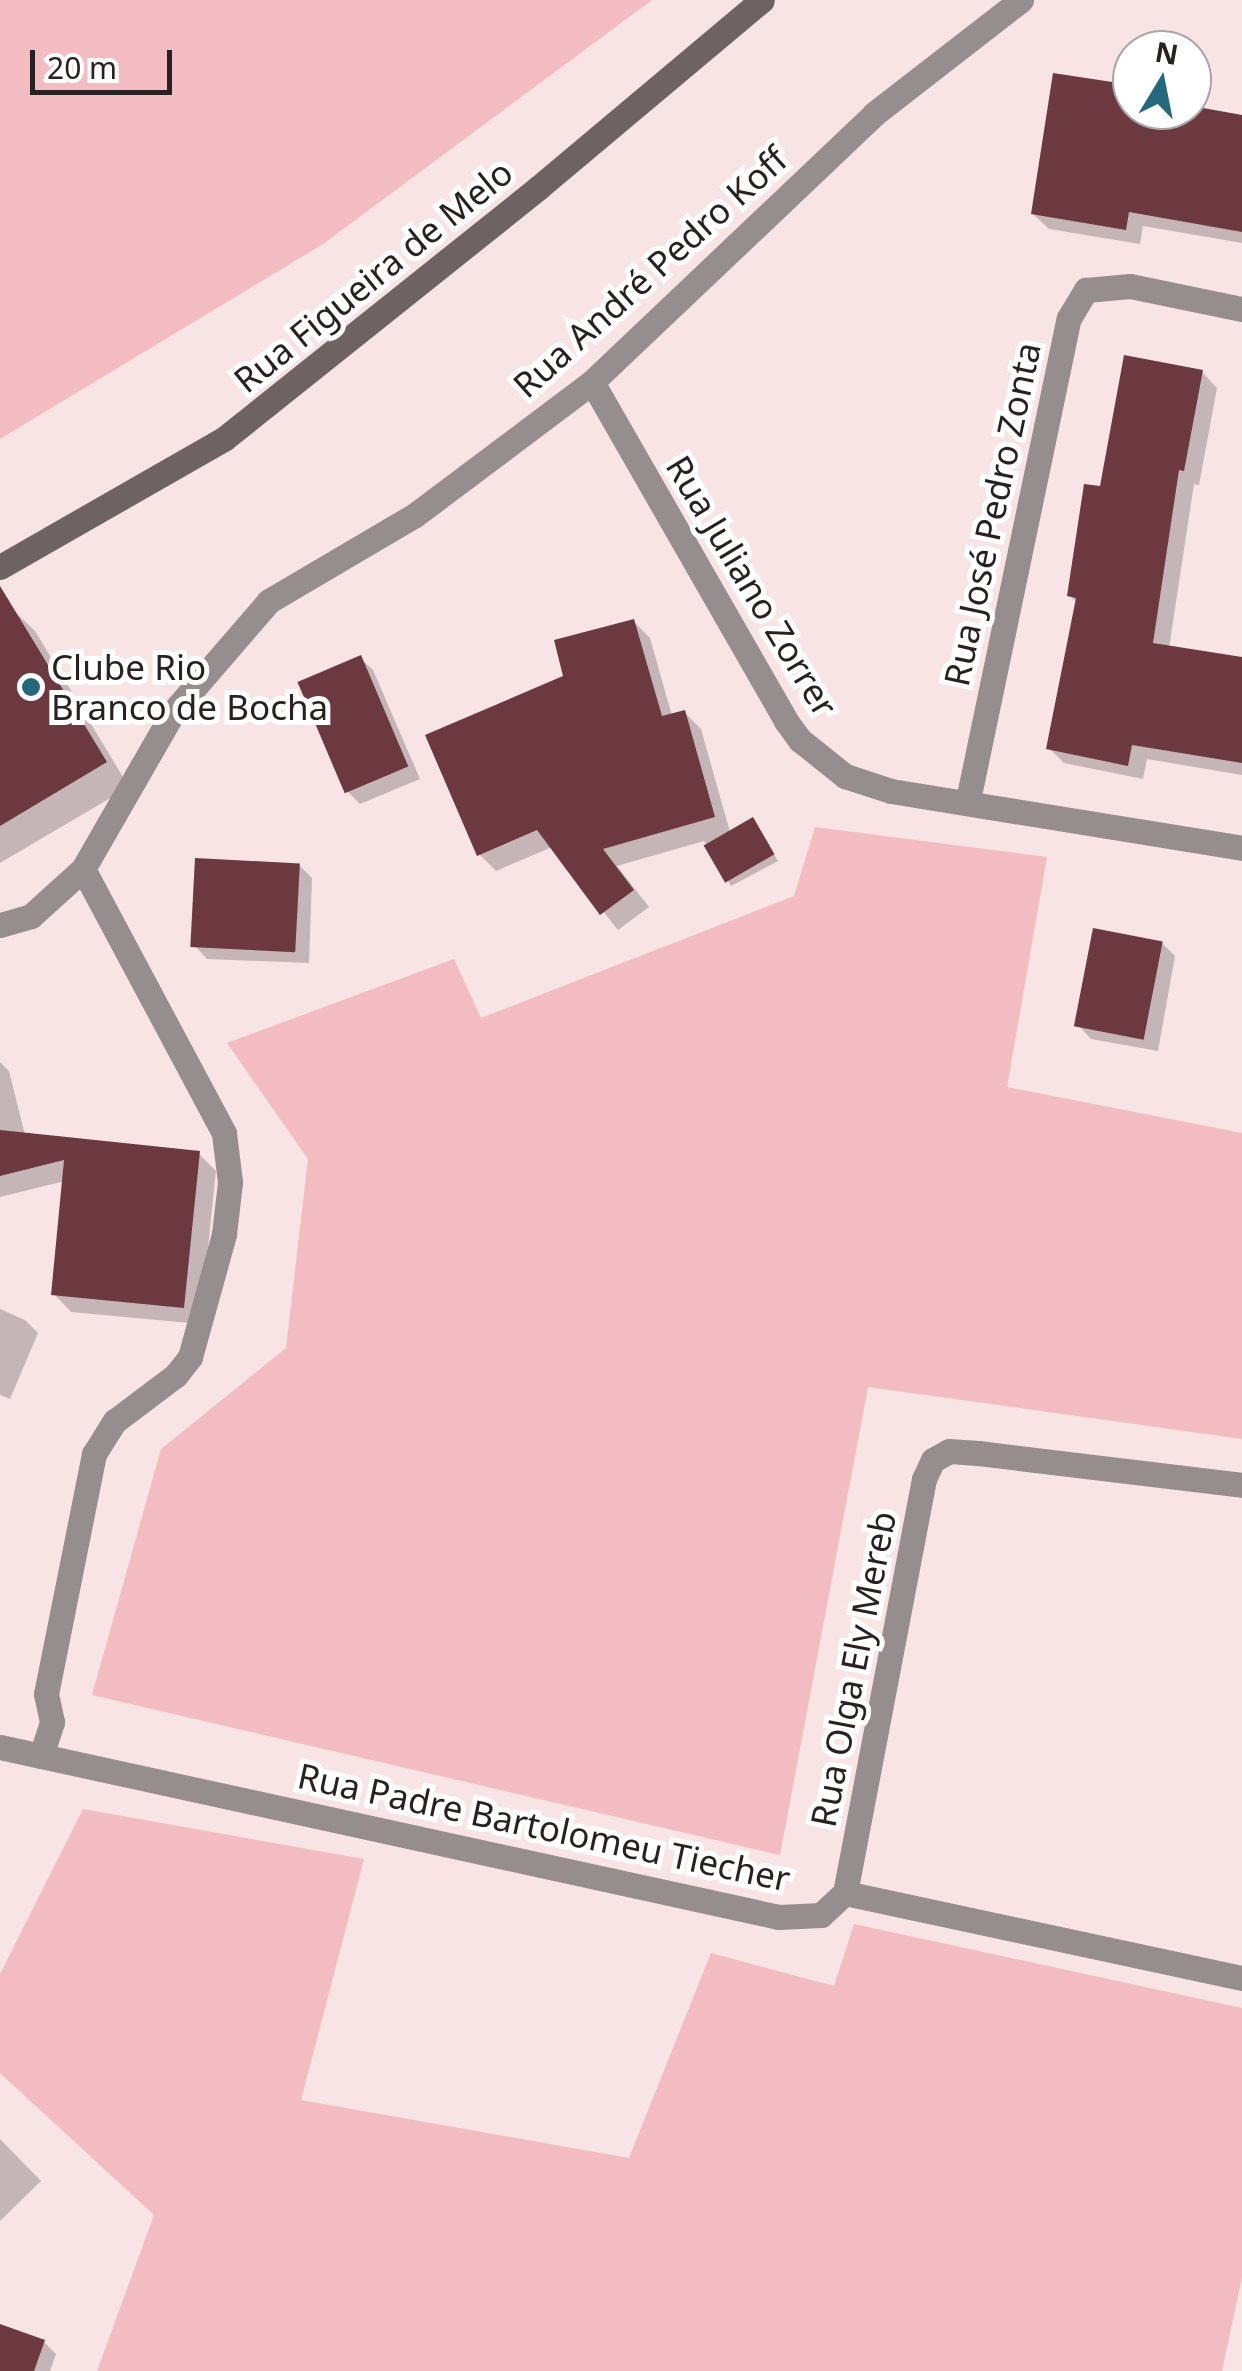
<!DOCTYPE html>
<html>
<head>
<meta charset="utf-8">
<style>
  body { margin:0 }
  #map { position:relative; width:1242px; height:2371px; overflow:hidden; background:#f8e3e5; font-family:"Noto Sans",sans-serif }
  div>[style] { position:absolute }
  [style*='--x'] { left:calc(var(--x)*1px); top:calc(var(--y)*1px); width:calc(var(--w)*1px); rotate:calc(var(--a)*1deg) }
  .green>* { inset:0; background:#f3bcc2 }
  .shadow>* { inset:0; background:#0003 }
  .building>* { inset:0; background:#6c3941; transform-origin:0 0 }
  .street>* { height:25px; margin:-12.5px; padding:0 12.5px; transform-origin:12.5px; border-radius:12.5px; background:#968d8e }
  .secondary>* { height:25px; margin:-12.5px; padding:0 12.5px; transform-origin:12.5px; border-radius:12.5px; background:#6e6263 }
  .dots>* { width:28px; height:28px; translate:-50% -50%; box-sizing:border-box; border:5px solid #fff; border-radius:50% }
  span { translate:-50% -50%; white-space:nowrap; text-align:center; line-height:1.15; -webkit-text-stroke:10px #fff; paint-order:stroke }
  .street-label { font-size:35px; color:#282021 }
  .poi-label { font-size:35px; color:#282021 }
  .left { translate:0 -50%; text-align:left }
  .north { position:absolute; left:1112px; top:30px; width:100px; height:100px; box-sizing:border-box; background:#fff; border:2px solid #a9a6a6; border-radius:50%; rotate:10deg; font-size:28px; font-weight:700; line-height:40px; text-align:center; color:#282021 }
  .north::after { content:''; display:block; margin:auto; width:35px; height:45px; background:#26687b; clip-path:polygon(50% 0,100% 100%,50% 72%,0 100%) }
  .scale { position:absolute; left:30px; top:50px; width:142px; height:45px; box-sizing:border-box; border:5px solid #282021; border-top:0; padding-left:12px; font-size:30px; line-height:35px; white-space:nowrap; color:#282021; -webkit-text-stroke:8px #fff; paint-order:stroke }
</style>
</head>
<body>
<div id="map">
  <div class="green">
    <div style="clip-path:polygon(0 0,652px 0,323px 244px,0 439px)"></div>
    <div style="clip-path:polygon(815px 827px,1047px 857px,1007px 1087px,1242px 1133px,1242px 1439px,868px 1387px,780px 1855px,92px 1695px,161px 1449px,286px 1348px,308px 1159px,227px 1043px,454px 959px,481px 1018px,794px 896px)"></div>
    <div style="clip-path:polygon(83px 1809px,364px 1859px,301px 2100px,629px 2158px,711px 1953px,834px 1986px,854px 1924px,1242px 2008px,1242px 2277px,1222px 2371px,97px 2371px,154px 2215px,0 2073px,0 1974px)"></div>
  </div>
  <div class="shadow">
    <div style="clip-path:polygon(1132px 88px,1132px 110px,1192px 108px,1242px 116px,1242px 243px,1143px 226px,1140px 244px,1049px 229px,1033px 214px)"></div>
    <div style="clip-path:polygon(1202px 372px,1217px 388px,1199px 485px,1194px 484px,1169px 648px,1242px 660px,1242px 775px,1147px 759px,1143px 779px,1064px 763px,1049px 748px,1078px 604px,1069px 595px,1102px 489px)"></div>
    <div style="clip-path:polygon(11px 608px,35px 631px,129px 787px,0 863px,0 614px)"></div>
    <div style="clip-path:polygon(634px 622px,650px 638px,672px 716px,684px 712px,701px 729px,730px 832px,753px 820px,778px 861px,731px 886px,704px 841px,617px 866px,649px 907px,618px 930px,552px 847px,496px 871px,479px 854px,566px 677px)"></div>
    <div style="clip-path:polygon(360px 658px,373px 670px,420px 779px,360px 804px,348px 792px)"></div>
    <div style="clip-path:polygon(299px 865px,312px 878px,309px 963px,207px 959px,195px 946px)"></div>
    <div style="clip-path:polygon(1162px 943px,1175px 956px,1158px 1051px,1091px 1039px,1079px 1026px)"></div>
    <div style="clip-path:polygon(0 1062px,9px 1071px,25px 1135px,198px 1153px,216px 1171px,200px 1324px,71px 1312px,54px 1294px,65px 1181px,0 1197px)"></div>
    <div style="clip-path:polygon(0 1309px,25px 1320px,38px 1333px,10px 1399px,0 1395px)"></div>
    <div style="clip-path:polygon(0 2139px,41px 2181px,0 2221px)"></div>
    <div style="clip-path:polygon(0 2327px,44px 2342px,56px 2354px,50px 2371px,0 2371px)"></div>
  </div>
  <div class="building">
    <div style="clip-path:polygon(1053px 73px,1132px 85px,1132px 110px,1192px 110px,1192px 106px,1242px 115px,1242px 232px,1129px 212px,1126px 230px,1031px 214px)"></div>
    <div style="clip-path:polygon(1124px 355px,1203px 370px,1184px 471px,1179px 470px,1153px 643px,1242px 657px,1242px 763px,1132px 745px,1128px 766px,1046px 749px,1076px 598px,1067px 596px,1084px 484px,1100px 486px)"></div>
    <div style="clip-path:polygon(0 586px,107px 762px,0 826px)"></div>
    <div style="clip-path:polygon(634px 619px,662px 716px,685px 710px,715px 817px,603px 849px,634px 890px,600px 915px,537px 830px,477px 856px,425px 735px,563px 676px,554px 640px)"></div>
    <div style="left:361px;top:655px;width:121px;height:69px;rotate:67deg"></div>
    <div style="left:753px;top:817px;width:43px;height:57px;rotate:60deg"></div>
    <div style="left:195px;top:858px;width:105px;height:89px;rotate:3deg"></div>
    <div style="left:1093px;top:928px;width:71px;height:100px;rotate:11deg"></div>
    <div style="clip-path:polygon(0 1130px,200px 1151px,184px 1308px,51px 1295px,64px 1160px,0 1176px)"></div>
    <div style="clip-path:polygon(0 2324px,45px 2340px,34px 2371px,0 2371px)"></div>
  </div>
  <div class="street">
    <div style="--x:592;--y:382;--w:391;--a:60.2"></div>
    <div style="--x:786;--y:721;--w:24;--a:54"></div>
    <div style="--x:800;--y:740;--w:58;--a:38.7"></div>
    <div style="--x:845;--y:776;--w:48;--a:18.1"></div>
    <div style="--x:891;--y:791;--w:356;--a:9.2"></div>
    <div style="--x:968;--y:800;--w:492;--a:-78.2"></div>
    <div style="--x:1069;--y:318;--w:33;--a:-59"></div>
    <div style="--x:1086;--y:290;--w:44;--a:-5.2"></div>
    <div style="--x:1130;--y:286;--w:114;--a:11.6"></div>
    <div style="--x:0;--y:925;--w:32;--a:-16"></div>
    <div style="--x:31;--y:916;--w:70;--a:-42.1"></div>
    <div style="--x:83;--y:869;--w:182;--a:-60.1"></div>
    <div style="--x:174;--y:711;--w:145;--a:-49.2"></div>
    <div style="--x:269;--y:601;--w:169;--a:-30.5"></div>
    <div style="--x:415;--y:515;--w:221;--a:-36.9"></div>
    <div style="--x:592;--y:382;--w:389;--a:-43.5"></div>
    <div style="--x:874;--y:114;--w:186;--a:-37.8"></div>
    <div style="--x:0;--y:1747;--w:797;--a:12.31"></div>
    <div style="--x:779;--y:1917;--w:42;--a:-2.7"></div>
    <div style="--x:821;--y:1915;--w:33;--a:-43"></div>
    <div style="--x:41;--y:1756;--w:36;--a:-72"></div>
    <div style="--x:52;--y:1722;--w:29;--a:-102"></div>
    <div style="--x:46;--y:1694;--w:245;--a:-78.7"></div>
    <div style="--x:94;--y:1454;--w:39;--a:-58"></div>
    <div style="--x:115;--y:1421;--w:76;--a:-37"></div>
    <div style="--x:176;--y:1375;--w:23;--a:-52"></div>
    <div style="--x:190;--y:1357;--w:128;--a:-74.5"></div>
    <div style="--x:224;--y:1234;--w:52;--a:-83.4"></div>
    <div style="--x:230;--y:1182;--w:49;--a:-97"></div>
    <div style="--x:224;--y:1133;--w:299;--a:-118.1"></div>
    <div style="--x:845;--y:1893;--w:421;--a:-79.2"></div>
    <div style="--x:924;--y:1479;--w:21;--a:-65"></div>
    <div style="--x:933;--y:1460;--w:18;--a:-29"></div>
    <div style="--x:949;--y:1451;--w:29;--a:4"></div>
    <div style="--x:978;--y:1453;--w:266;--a:6.9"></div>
    <div style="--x:845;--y:1893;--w:406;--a:12.1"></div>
  </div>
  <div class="secondary">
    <div style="--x:0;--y:567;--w:259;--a:-29.8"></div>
    <div style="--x:225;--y:438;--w:401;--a:-38.6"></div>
    <div style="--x:538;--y:188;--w:292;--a:-40"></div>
  </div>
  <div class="dots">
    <div style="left:31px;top:687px;background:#26687b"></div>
  </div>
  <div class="street-label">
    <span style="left:650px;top:272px;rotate:-42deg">Rua André Pedro Koff</span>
    <span style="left:373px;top:276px;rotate:-39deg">Rua Figueira de Melo</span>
    <span style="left:992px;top:514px;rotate:-78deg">Rua José Pedro Zonta</span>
    <span style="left:752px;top:586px;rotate:59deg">Rua Juliano Zorrer</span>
    <span style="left:853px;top:1669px;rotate:-79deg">Rua Olga Ely Mereb</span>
    <span style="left:544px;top:1827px;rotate:12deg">Rua Padre Bartolomeu Tiecher</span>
  </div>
  <div class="poi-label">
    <span class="left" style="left:51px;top:687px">Clube Rio<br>Branco de Bocha</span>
  </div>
  <div class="north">N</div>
  <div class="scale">20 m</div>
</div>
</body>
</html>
